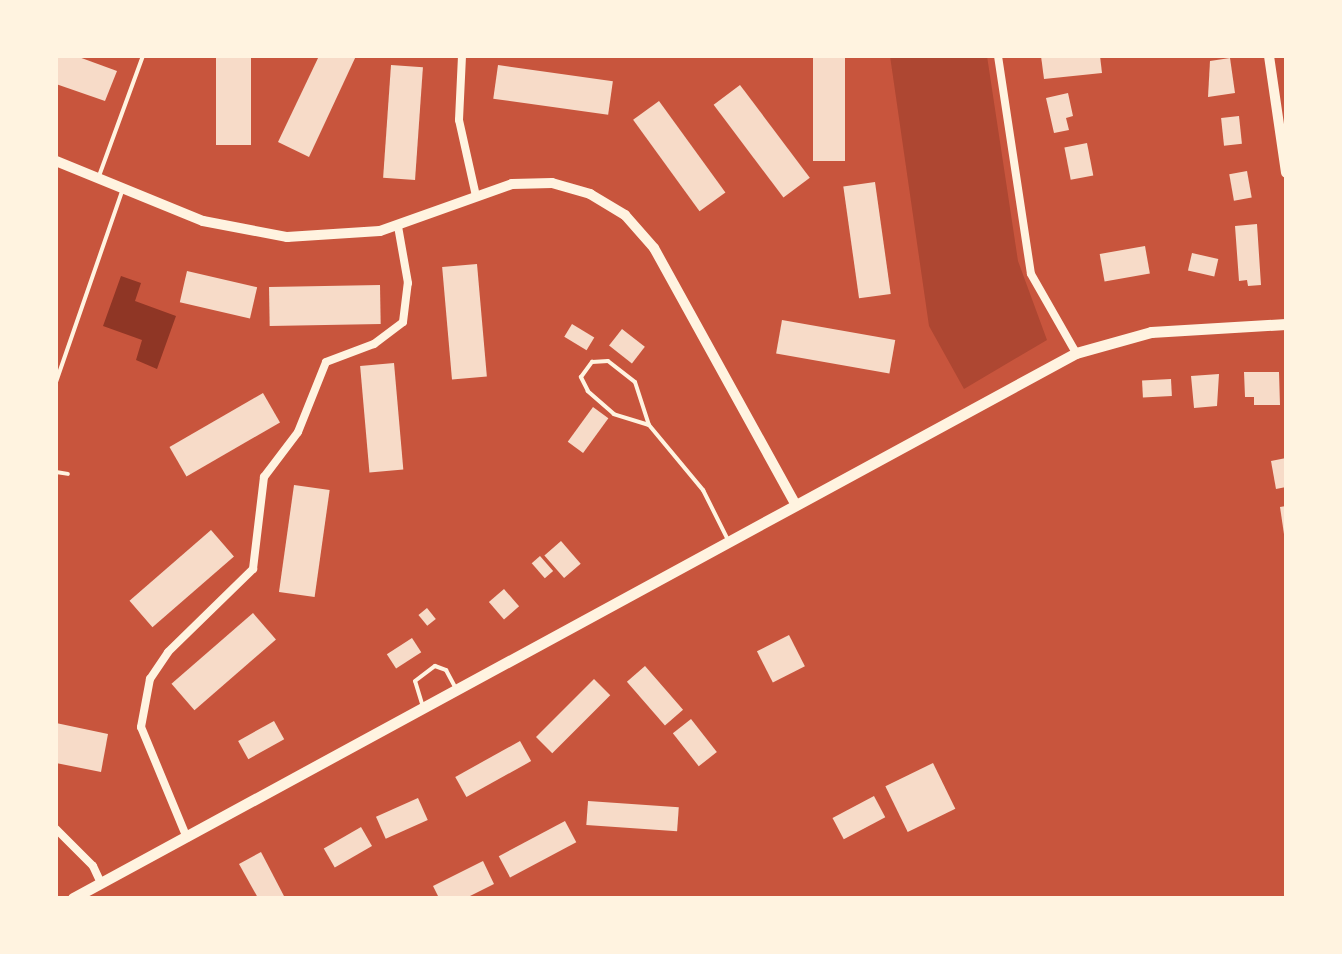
<!DOCTYPE html>
<html>
<head>
<meta charset="utf-8">
<style>
  body { margin:0 }
  #map { position:relative; width:1342px; height:954px; overflow:hidden; background:#c8553d; font-family:Manrope,sans-serif }
  div>[style] { position:absolute }
  [style*='--x'] { left:calc(var(--x)*1px); top:calc(var(--y)*1px); width:calc(var(--w)*1px); rotate:calc(var(--a)*1deg) }
  .green>* { inset:0; background:#ae4732 }
  .water>* { inset:0; background:#8f3625 }
  .building>* { inset:0; background:#f7dbc8; transform-origin:0 0 }
  .service>* { height:4px; margin:-2px; padding:0 2px; transform-origin:2px; border-radius:2px; background:#fff3e0 }
  .minor>* { height:8px; margin:-4px; padding:0 4px; transform-origin:4px; border-radius:4px; background:#fff3e0 }
  .tertiary>* { height:10px; margin:-5px; padding:0 5px; transform-origin:5px; border-radius:5px; background:#fff3e0 }
  .secondary>* { height:11px; margin:-5.5px; padding:0 5.5px; transform-origin:5.5px; border-radius:5.5px; background:#fff3e0 }
  span { translate:-50% -50%; white-space:nowrap; text-align:center; line-height:1.15; -webkit-text-stroke:7px #fff3e0; paint-order:stroke }
  .frame { position:absolute; inset:0; border:58px solid #fff3e0; pointer-events:none }
</style>
</head>
<body>
<div id="map">
  <div class="green">
    <div style="clip-path:polygon(890px 56px,987px 56px,1018px 261px,1047px 340px,964px 389px,929px 326px)"></div>
  </div>
  <div class="water">
    <div style="clip-path:polygon(121px 276px,141px 283px,135px 301px,176px 316px,157px 369px,136px 360px,142px 340px,103px 326px)"></div>
  </div>
  <div class="building">
    <div style="clip-path:polygon(56px 56px,76px 56px,117px 71px,105px 101px,56px 84px)"></div>
    <div style="left:216px;top:56px;width:35px;height:89px"></div>
    <div style="clip-path:polygon(319px 56px,356px 56px,309px 157px,278px 142px)"></div>
    <div style="left:813px;top:56px;width:32px;height:105px"></div>
    <div style="clip-path:polygon(1041px 56px,1100px 56px,1102px 73px,1044px 79px)"></div>
    <div style="clip-path:polygon(1230px 58px,1235px 93px,1208px 97px,1210px 61px)"></div>
    <div style="left:391px;top:65px;width:32px;height:113px;rotate:4deg"></div>
    <div style="left:498px;top:65px;width:116px;height:34px;rotate:8deg"></div>
    <div style="left:740px;top:85px;width:116px;height:33px;rotate:53deg"></div>
    <div style="clip-path:polygon(1068px 93px,1073px 116px,1066px 118px,1069px 130px,1054px 133px,1046px 98px)"></div>
    <div style="left:659px;top:101px;width:113px;height:32px;rotate:54deg"></div>
    <div style="left:1239px;top:116px;width:28px;height:18px;rotate:84deg"></div>
    <div style="left:1087px;top:143px;width:33px;height:23px;rotate:79deg"></div>
    <div style="left:1247px;top:171px;width:27px;height:18px;rotate:80deg"></div>
    <div style="left:875px;top:182px;width:113px;height:32px;rotate:82deg"></div>
    <div style="clip-path:polygon(1257px 224px,1261px 285px,1248px 286px,1247px 280px,1239px 281px,1235px 226px)"></div>
    <div style="left:1145px;top:246px;width:28px;height:46px;rotate:80deg"></div>
    <div style="left:1192px;top:253px;width:27px;height:18px;rotate:13deg"></div>
    <div style="left:477px;top:264px;width:113px;height:35px;rotate:85deg"></div>
    <div style="left:187px;top:271px;width:72px;height:32px;rotate:13deg"></div>
    <div style="left:380px;top:285px;width:39px;height:111px;rotate:89deg"></div>
    <div style="left:782px;top:320px;width:115px;height:34px;rotate:10deg"></div>
    <div style="left:572px;top:324px;width:26px;height:15px;rotate:31deg"></div>
    <div style="left:622px;top:329px;width:29px;height:21px;rotate:38deg"></div>
    <div style="left:394px;top:363px;width:107px;height:34px;rotate:85deg"></div>
    <div style="clip-path:polygon(1244px 372px,1279px 372px,1280px 405px,1254px 405px,1254px 397px,1245px 397px)"></div>
    <div style="clip-path:polygon(1219px 374px,1217px 406px,1194px 408px,1191px 376px)"></div>
    <div style="left:1171px;top:379px;width:17px;height:29px;rotate:87deg"></div>
    <div style="left:263px;top:393px;width:34px;height:108px;rotate:60deg"></div>
    <div style="left:593px;top:407px;width:19px;height:43px;rotate:36deg"></div>
    <div style="clip-path:polygon(1286px 458px,1286px 487px,1276px 489px,1271px 461px)"></div>
    <div style="left:294px;top:485px;width:36px;height:108px;rotate:8deg"></div>
    <div style="clip-path:polygon(1286px 506px,1286px 534px,1284px 534px,1280px 507px)"></div>
    <div style="left:211px;top:530px;width:35px;height:108px;rotate:49deg"></div>
    <div style="left:561px;top:541px;width:30px;height:22px;rotate:49deg"></div>
    <div style="left:540px;top:556px;width:20px;height:11px;rotate:49deg"></div>
    <div style="left:504px;top:589px;width:23px;height:20px;rotate:49deg"></div>
    <div style="left:427px;top:608px;width:14px;height:11px;rotate:51deg"></div>
    <div style="left:253px;top:613px;width:35px;height:108px;rotate:49deg"></div>
    <div style="left:789px;top:635px;width:35px;height:36px;rotate:63deg"></div>
    <div style="left:412px;top:638px;width:17px;height:30px;rotate:57deg"></div>
    <div style="left:645px;top:666px;width:58px;height:24px;rotate:49deg"></div>
    <div style="left:594px;top:679px;width:23px;height:82px;rotate:45deg"></div>
    <div style="left:691px;top:719px;width:42px;height:23px;rotate:52deg"></div>
    <div style="left:274px;top:721px;width:21px;height:41px;rotate:61deg"></div>
    <div style="clip-path:polygon(56px 723px,108px 734px,101px 772px,56px 763px)"></div>
    <div style="left:520px;top:741px;width:23px;height:74px;rotate:61deg"></div>
    <div style="left:933px;top:763px;width:51px;height:53px;rotate:64deg"></div>
    <div style="left:874px;top:796px;width:24px;height:47px;rotate:62deg"></div>
    <div style="left:418px;top:798px;width:24px;height:46px;rotate:66deg"></div>
    <div style="left:588px;top:801px;width:91px;height:24px;rotate:4deg"></div>
    <div style="left:565px;top:821px;width:24px;height:75px;rotate:62deg"></div>
    <div style="left:361px;top:827px;width:22px;height:43px;rotate:60deg"></div>
    <div style="clip-path:polygon(261px 852px,285px 898px,258px 898px,239px 864px)"></div>
    <div style="clip-path:polygon(483px 861px,494px 884px,466px 898px,439px 898px,433px 886px)"></div>
  </div>
  <div class="service">
    <div style="--x:99;--y:176;--w:128;--a:-69.9"></div>
    <div style="--x:56;--y:382;--w:202;--a:-70.9"></div>
    <div style="--x:649;--y:425;--w:37;--a:-163"></div>
    <div style="--x:614;--y:414;--w:35;--a:-139"></div>
    <div style="--x:588;--y:391;--w:16;--a:-117"></div>
    <div style="--x:581;--y:377;--w:19;--a:-54"></div>
    <div style="--x:592;--y:362;--w:16;--a:-4"></div>
    <div style="--x:608;--y:361;--w:34;--a:38"></div>
    <div style="--x:635;--y:382;--w:45;--a:72"></div>
    <div style="--x:649;--y:425;--w:85;--a:50.3"></div>
    <div style="--x:703;--y:490;--w:56;--a:63.4"></div>
    <div style="--x:56;--y:472;--w:12;--a:9"></div>
    <div style="--x:423;--y:707;--w:27;--a:-107"></div>
    <div style="--x:415;--y:681;--w:25;--a:-37"></div>
    <div style="--x:435;--y:666;--w:12;--a:20"></div>
    <div style="--x:446;--y:670;--w:21;--a:62"></div>
  </div>
  <div class="minor">
    <div style="--x:462;--y:56;--w:64;--a:92.7"></div>
    <div style="--x:459;--y:120;--w:78;--a:77.4"></div>
    <div style="--x:998;--y:56;--w:220;--a:81.4"></div>
    <div style="--x:1031;--y:274;--w:91;--a:60.3"></div>
    <div style="--x:56;--y:829;--w:52;--a:45"></div>
    <div style="--x:93;--y:866;--w:19;--a:65"></div>
    <div style="--x:187;--y:838;--w:120;--a:-112.5"></div>
    <div style="--x:141;--y:727;--w:49;--a:-79.4"></div>
    <div style="--x:150;--y:679;--w:32;--a:-56"></div>
    <div style="--x:168;--y:652;--w:119;--a:-44.3"></div>
    <div style="--x:253;--y:569;--w:93;--a:-83.2"></div>
    <div style="--x:264;--y:477;--w:56;--a:-52.9"></div>
    <div style="--x:298;--y:432;--w:75;--a:-68.2"></div>
    <div style="--x:326;--y:362;--w:51;--a:-20.6"></div>
    <div style="--x:374;--y:344;--w:36;--a:-37"></div>
    <div style="--x:403;--y:322;--w:39;--a:-83"></div>
    <div style="--x:408;--y:283;--w:58;--a:-100"></div>
  </div>
  <div class="tertiary">
    <div style="--x:1269;--y:56;--w:118;--a:81.7"></div>
    <div style="--x:56;--y:161;--w:159;--a:22.2"></div>
    <div style="--x:203;--y:221;--w:86;--a:10.8"></div>
    <div style="--x:287;--y:237;--w:93;--a:-3.7"></div>
    <div style="--x:380;--y:231;--w:140;--a:-19.6"></div>
    <div style="--x:512;--y:184;--w:40;--a:-1.4"></div>
    <div style="--x:552;--y:183;--w:40;--a:16"></div>
    <div style="--x:590;--y:194;--w:41;--a:31"></div>
    <div style="--x:625;--y:215;--w:44;--a:48.7"></div>
    <div style="--x:654;--y:248;--w:291;--a:61.1"></div>
  </div>
  <div class="secondary">
    <div style="--x:73;--y:898;--w:1142;--a:-28.52"></div>
    <div style="--x:1076;--y:353;--w:78;--a:-15.6"></div>
    <div style="--x:1151;--y:332;--w:135;--a:-3.4"></div>
  </div>
  <div class="frame"></div>
</div>
</body>
</html>
